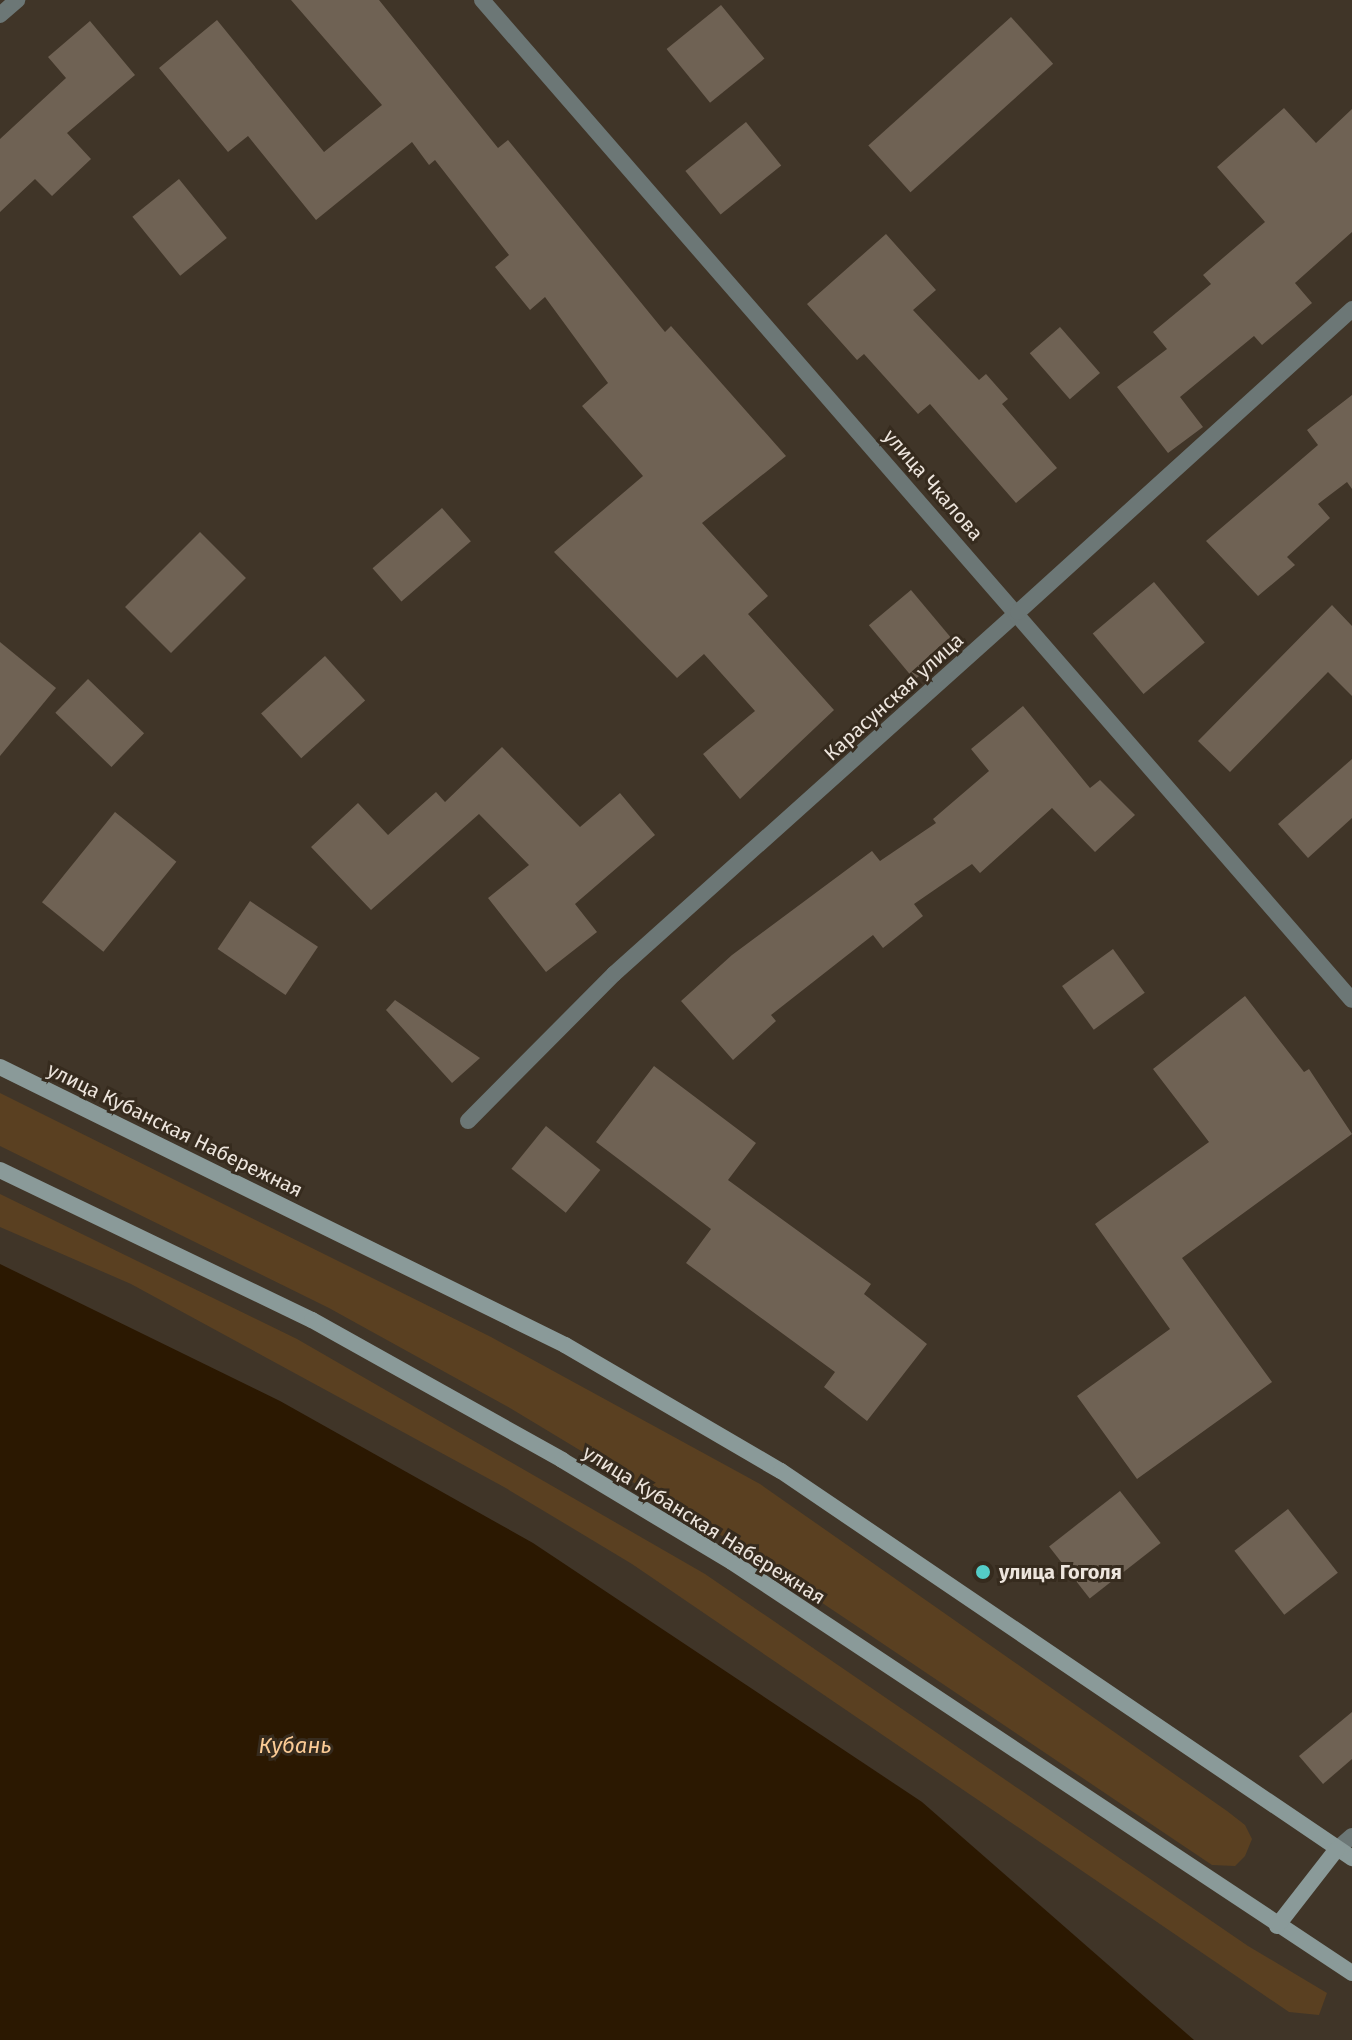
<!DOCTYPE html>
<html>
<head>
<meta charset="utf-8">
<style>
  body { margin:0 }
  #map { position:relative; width:1352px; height:2040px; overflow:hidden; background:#403528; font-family:"Fira Sans",sans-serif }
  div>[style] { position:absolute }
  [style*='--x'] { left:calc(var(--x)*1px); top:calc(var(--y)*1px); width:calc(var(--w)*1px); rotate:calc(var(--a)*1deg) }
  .green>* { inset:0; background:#5a4021 }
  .water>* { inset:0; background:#2b1801 }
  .building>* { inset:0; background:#6f6254; transform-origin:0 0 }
  .minor>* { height:16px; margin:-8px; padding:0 8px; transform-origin:8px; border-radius:8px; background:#6c7776 }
  .tertiary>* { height:16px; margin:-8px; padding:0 8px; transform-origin:8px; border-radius:8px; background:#6c7776 }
  .secondary>* { height:16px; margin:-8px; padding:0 8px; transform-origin:8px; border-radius:8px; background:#8a9a99 }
  .dots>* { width:22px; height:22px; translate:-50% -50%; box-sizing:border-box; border:4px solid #362b1e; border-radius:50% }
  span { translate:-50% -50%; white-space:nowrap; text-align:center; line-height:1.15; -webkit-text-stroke:6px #362b1e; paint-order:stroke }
  .street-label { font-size:20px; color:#ede5dd }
  .poi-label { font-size:20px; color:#ede5dd; font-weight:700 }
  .left { translate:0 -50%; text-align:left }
  .water-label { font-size:22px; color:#fbcb95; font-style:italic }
</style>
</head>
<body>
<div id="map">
  <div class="green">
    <div style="clip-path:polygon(0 1093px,491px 1337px,760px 1484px,1227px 1811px,1245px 1825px,1252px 1839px,1245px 1856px,1235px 1866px,1212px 1865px,727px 1539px,510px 1408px,329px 1308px,0 1146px)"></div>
    <div style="clip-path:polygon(0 1194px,297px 1339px,705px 1574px,1248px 1946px,1327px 1993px,1319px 2015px,1289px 2012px,632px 1564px,504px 1487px,131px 1284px,0 1227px)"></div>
  </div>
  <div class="water">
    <div style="clip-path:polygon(0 1264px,280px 1401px,533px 1543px,922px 1802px,1194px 2040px,0 2040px)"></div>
  </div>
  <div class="building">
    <div style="clip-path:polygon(291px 0,379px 0,498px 148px,508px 140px,665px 332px,671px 326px,786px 456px,702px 523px,768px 596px,748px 614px,834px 710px,740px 799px,703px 754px,755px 711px,704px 654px,677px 678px,554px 552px,643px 476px,582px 406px,608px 383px,545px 297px,530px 310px,495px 267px,509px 255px,435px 160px,429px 165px,412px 142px,316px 220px,248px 136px,228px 152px,159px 68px,217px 20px,324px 152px,382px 105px)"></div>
    <div style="left:721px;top:5px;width:69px;height:70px;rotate:51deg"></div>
    <div style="left:1011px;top:17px;width:63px;height:192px;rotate:48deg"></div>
    <div style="clip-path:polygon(90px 21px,135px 75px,67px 133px,91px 159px,52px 196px,35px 179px,0 212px,0 139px,66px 78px,48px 57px)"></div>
    <div style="clip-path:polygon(1284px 108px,1316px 143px,1352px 109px,1352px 232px,1295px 283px,1312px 303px,1262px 345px,1254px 336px,1180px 397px,1203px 427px,1168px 453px,1117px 387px,1167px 349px,1153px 332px,1211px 284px,1203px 275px,1265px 222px,1217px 167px)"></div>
    <div style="left:746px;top:122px;width:56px;height:78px;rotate:51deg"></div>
    <div style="left:179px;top:179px;width:76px;height:60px;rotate:51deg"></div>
    <div style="clip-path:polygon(886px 234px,936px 290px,913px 310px,979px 380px,986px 374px,1008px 399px,1002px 404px,1057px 468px,1016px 503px,930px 404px,918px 414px,864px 354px,857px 360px,807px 304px)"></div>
    <div style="left:1060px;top:327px;width:61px;height:40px;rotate:49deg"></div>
    <div style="clip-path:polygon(1352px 395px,1352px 489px,1347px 482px,1318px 504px,1330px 518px,1287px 557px,1295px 565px,1258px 596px,1206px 541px,1318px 445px,1307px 430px)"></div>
    <div style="left:442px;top:508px;width:44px;height:92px;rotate:49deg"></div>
    <div style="left:200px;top:532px;width:65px;height:106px;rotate:45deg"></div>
    <div style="left:1154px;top:582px;width:79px;height:80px;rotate:50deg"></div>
    <div style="left:911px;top:590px;width:71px;height:55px;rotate:50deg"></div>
    <div style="clip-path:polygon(1332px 605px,1352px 626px,1352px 696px,1328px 672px,1230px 772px,1198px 741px)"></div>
    <div style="clip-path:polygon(0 642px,56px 688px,0 756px)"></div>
    <div style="left:325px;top:656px;width:60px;height:86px;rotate:48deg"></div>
    <div style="left:88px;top:679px;width:78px;height:47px;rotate:44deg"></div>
    <div style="clip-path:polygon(1023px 706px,1090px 788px,1100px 780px,1135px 815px,1095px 852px,1052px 808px,980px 873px,972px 864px,914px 904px,923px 916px,883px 948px,873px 935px,771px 1015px,776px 1021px,733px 1060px,681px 1001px,732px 955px,872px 851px,880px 861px,936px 823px,933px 819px,989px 771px,971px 749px)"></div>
    <div style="clip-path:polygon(502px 747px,580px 827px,620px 793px,655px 835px,575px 904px,597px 932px,546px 972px,488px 898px,529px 865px,479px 814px,371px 910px,311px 847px,358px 803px,388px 835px,436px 792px,445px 802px)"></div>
    <div style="clip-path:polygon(1352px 759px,1352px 818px,1308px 858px,1278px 824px)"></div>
    <div style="left:115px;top:812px;width:79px;height:116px;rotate:39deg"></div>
    <div style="left:250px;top:901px;width:82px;height:58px;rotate:34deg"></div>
    <div style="left:1113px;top:949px;width:54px;height:63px;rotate:54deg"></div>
    <div style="clip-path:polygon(1245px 996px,1304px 1072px,1309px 1069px,1352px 1134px,1182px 1258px,1272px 1382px,1137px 1479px,1077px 1396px,1170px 1329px,1095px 1224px,1209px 1142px,1153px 1069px)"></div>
    <div style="clip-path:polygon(395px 1000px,480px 1058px,452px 1083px,386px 1010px)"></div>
    <div style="clip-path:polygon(654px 1066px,756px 1143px,728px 1180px,871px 1284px,864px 1294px,927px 1344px,867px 1421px,824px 1387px,835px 1372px,686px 1263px,711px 1229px,596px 1142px)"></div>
    <div style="left:546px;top:1126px;width:70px;height:55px;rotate:39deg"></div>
    <div style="left:1120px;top:1491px;width:66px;height:90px;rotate:52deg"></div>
    <div style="left:1288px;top:1509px;width:81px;height:68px;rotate:52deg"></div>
    <div style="clip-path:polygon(1352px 1712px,1352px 1759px,1323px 1784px,1299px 1756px)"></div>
  </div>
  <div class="minor">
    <div style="--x:0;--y:15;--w:23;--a:-41"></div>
    <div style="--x:468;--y:1121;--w:207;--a:-45.2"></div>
    <div style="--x:614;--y:974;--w:542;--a:-41.86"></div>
  </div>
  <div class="tertiary">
    <div style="--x:482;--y:0;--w:1325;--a:48.98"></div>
    <div style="--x:1018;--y:612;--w:451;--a:-42.2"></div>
    <div style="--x:1337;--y:1849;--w:20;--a:-41"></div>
  </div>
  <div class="secondary">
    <div style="--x:0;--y:1067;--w:630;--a:26.2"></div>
    <div style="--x:565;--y:1345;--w:250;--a:30.3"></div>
    <div style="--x:781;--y:1471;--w:690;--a:34.13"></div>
    <div style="--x:0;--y:1170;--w:346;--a:25.7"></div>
    <div style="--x:312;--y:1320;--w:287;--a:29.2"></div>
    <div style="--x:562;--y:1460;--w:198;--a:31"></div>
    <div style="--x:732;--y:1562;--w:744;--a:33.54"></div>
    <div style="--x:1277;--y:1926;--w:98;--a:-52.1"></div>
  </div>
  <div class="dots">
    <div style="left:983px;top:1572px;background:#54cdc8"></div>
  </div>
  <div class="street-label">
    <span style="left:933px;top:485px;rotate:49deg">улица Чкалова</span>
    <span style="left:894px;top:697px;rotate:-42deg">Карасунская улица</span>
    <span style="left:175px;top:1130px;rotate:26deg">улица Кубанская Набережная</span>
    <span style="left:704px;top:1525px;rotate:32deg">улица Кубанская Набережная</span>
  </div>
  <div class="poi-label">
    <span class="left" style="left:999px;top:1572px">улица Гоголя</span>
  </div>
  <div class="water-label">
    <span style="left:295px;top:1746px">Кубань</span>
  </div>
</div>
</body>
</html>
